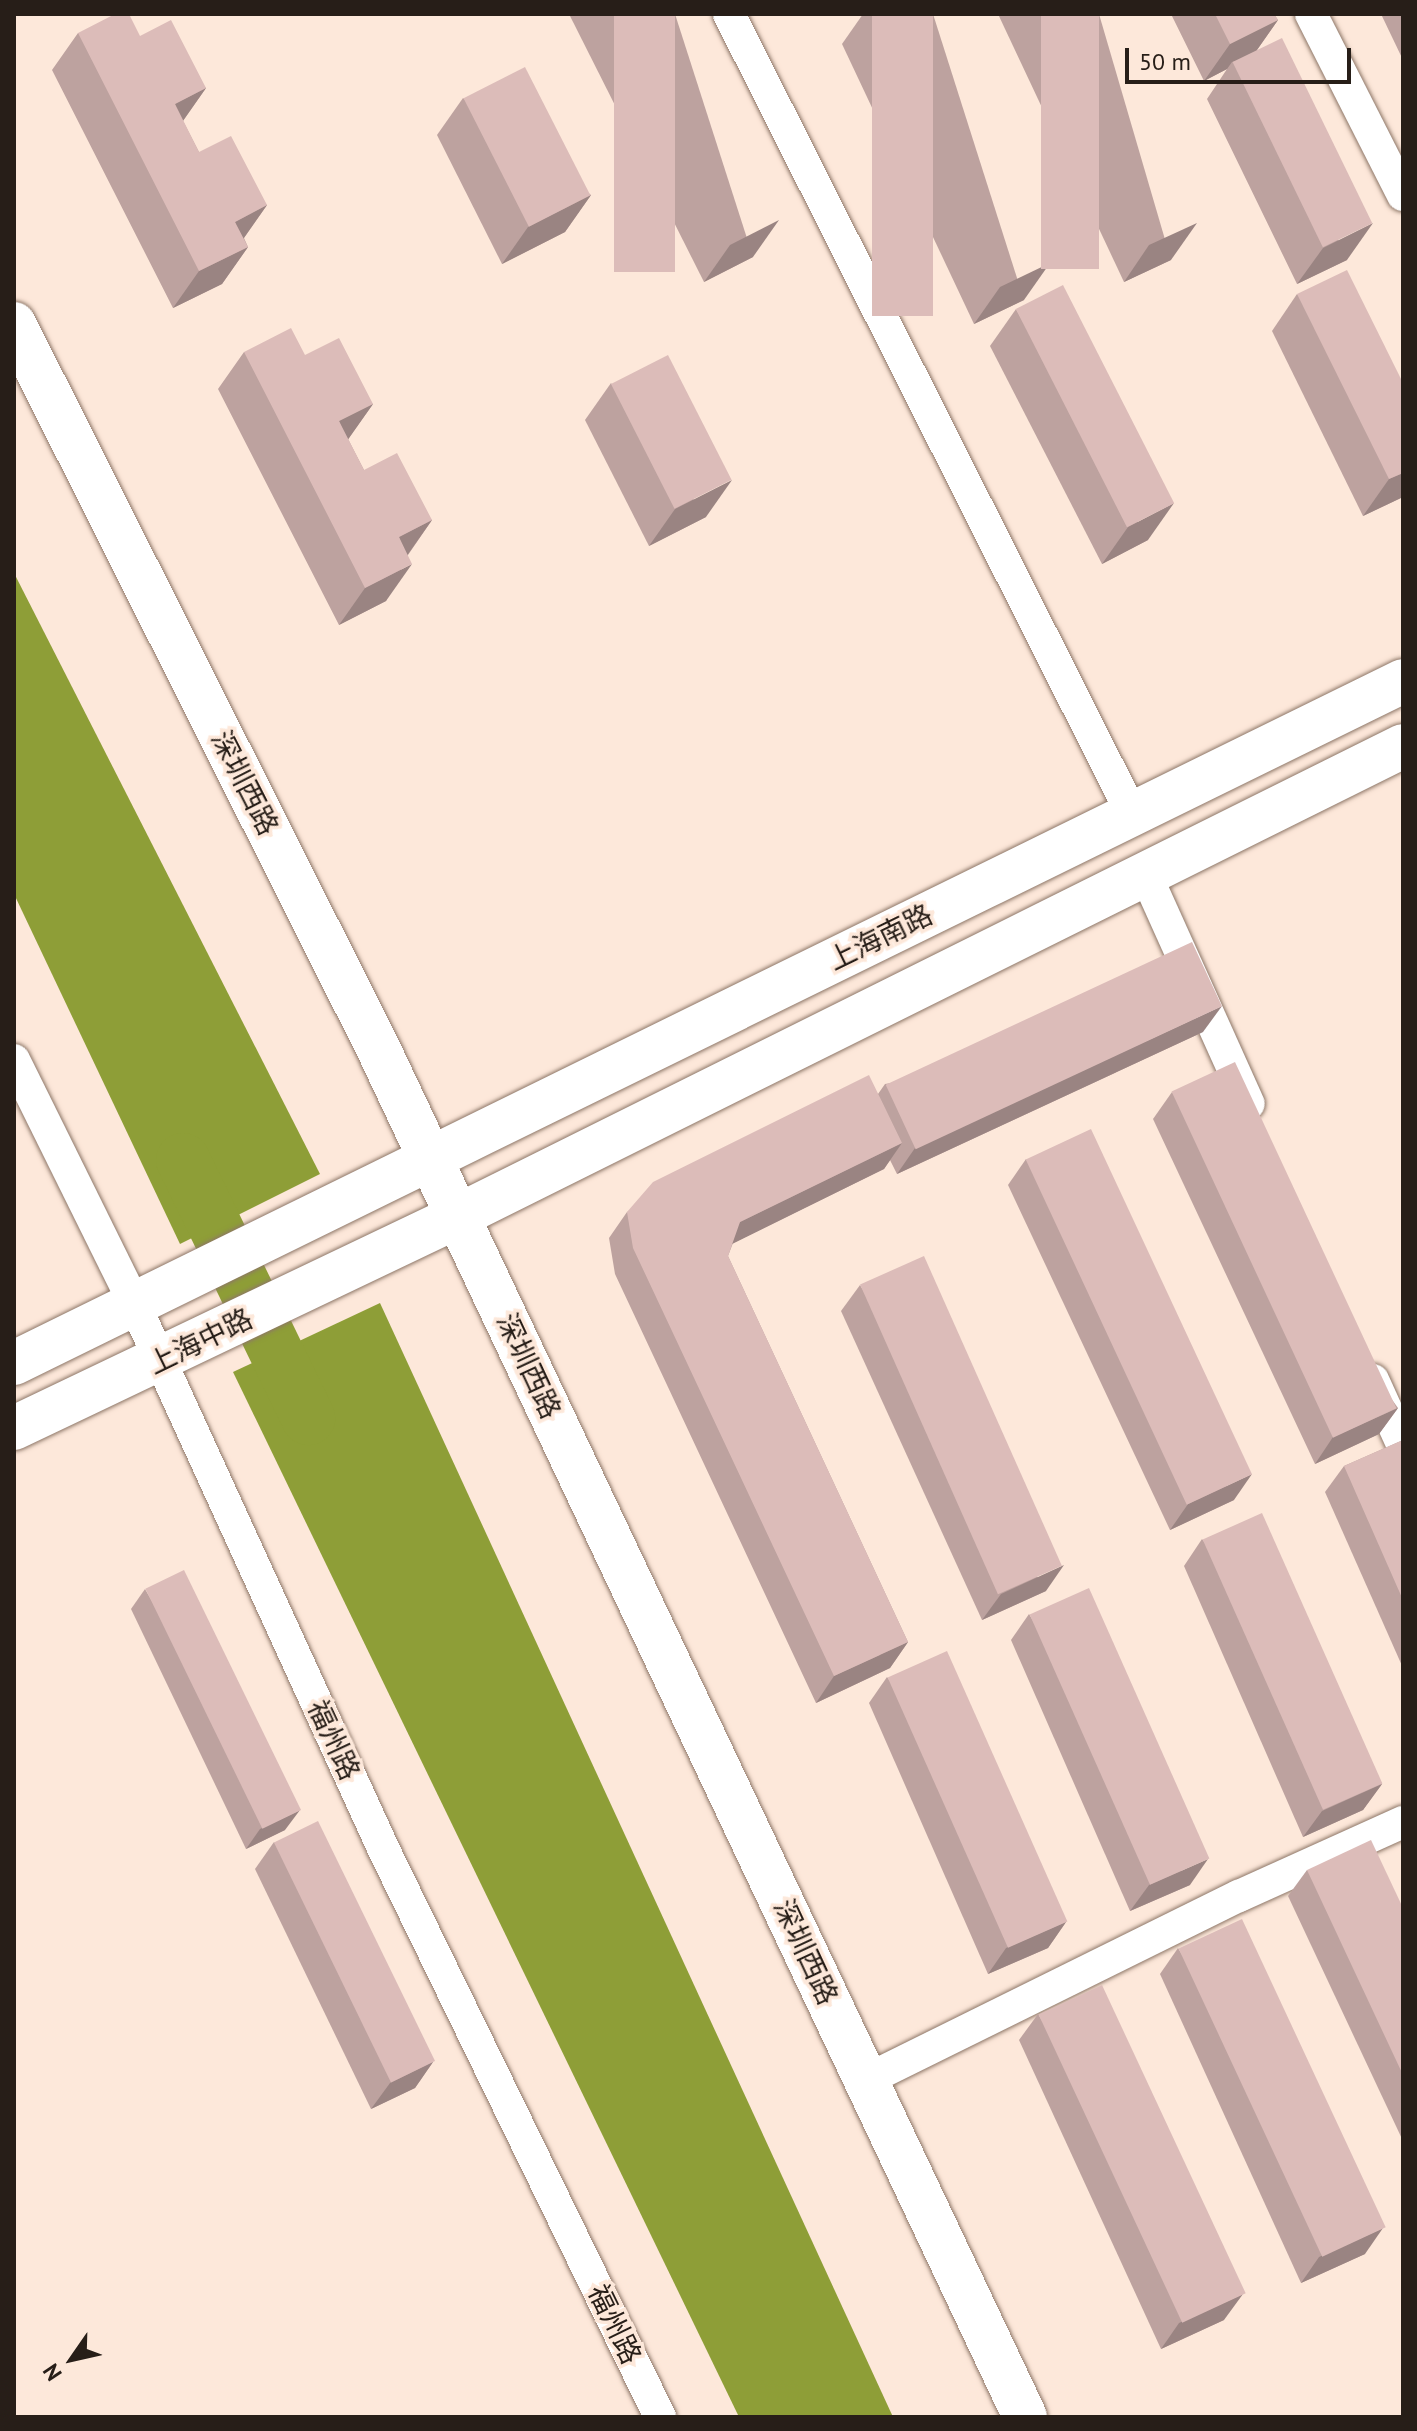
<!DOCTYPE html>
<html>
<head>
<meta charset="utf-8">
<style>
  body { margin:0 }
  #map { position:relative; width:1417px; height:2431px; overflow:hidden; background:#fde8da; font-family:"PT Sans","Noto Sans SC",sans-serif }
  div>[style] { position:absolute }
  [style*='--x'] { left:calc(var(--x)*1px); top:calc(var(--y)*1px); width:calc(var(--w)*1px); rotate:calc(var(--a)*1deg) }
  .water>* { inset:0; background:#8e9e37 }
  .river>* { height:54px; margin:-27px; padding:0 27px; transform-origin:27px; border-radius:27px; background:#8e9e37 }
  .roads { filter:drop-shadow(0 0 2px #8d7667) drop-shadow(0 0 2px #8d7667) }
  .street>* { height:32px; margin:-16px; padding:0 16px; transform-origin:16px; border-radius:16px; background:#fff }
  .secondary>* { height:44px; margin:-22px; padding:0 22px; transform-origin:22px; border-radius:22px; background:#fff }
  .wall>* { inset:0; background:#bda29f }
  .shaded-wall>* { inset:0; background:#9a8482 }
  .building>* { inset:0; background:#dcbcb9; transform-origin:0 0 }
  span { translate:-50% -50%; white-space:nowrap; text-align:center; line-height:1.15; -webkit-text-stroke:7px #fde8da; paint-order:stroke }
  .street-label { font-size:28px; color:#271e18 }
  .frame { position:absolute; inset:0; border:16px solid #271e18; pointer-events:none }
  .north { position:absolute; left:32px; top:2319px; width:80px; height:80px; -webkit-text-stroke:6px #fde8da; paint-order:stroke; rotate:236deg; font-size:22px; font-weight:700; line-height:32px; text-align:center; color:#271e18 }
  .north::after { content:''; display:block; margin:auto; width:28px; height:36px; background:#271e18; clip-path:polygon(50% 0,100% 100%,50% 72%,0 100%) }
  .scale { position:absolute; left:1125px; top:48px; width:226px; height:36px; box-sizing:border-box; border:4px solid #271e18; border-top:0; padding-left:10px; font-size:24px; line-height:28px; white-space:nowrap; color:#271e18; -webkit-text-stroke:6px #fde8da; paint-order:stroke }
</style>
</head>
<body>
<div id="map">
  <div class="water">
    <div style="clip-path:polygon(14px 573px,320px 1174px,180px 1244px,14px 894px)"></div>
    <div style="clip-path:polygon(380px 1303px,893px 2417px,739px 2417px,233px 1372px)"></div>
  </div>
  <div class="river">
    <div style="--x:183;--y:1160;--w:287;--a:64.1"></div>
  </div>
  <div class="roads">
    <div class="street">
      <div style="--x:729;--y:14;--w:894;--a:63.26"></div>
      <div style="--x:1311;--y:14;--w:203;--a:63.1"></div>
      <div style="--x:1145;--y:873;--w:253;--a:65.8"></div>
      <div style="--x:14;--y:1060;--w:273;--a:63.7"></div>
      <div style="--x:135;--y:1305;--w:597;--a:65.45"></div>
      <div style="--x:383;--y:1848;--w:633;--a:64.04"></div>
      <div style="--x:1373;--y:1380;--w:72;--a:65.6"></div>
      <div style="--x:866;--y:2080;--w:416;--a:-26.3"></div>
      <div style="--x:1239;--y:1896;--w:180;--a:-24.3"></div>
    </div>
    <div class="secondary">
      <div style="--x:14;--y:324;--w:810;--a:63.31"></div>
      <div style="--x:378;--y:1048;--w:1514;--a:64.7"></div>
      <div style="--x:14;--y:1363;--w:1547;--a:-26.15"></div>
      <div style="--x:14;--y:1428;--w:492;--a:-25.5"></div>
      <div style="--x:458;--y:1216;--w:1055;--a:-26.44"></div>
    </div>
  </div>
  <div class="wall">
    <div style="clip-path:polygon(569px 14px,675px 14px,753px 257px,704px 282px)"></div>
    <div style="clip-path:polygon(863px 14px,933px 14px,1024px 300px,974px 324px,842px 44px)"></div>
    <div style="clip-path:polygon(998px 14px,1099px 14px,1171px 260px,1124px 282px)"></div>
    <div style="clip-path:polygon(1171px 14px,1274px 14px,1278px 20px,1257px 50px,1347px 260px,1297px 284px,1207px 99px,1227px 69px,1204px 81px)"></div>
    <div style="clip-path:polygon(1381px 14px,1403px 14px,1403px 60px)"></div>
    <div style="clip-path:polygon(78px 33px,140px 36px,206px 88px,183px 121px,199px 152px,267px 205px,244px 238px,248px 247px,222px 284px,173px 308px,52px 70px)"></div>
    <div style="clip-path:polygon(463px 98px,591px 195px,565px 232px,502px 264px,437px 135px)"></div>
    <div style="clip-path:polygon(1297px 294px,1403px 383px,1403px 497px,1363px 516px,1272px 331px)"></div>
    <div style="clip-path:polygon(1016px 309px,1148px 540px,1102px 564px,990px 346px)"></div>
    <div style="clip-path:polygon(244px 352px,305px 355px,373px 404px,348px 439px,364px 470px,432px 520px,408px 555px,386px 601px,339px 625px,218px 389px)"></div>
    <div style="clip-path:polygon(611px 383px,706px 517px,649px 546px,585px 420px)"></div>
    <div style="clip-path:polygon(1203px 1032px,897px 1174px,890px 1160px,884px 1169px,733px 1243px,728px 1256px,908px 1642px,890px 1668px,816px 1703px,615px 1274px,609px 1238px,627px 1212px,878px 1094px,885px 1084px)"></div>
    <div style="clip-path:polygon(1172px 1092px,1398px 1408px,1379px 1434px,1315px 1464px,1153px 1119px)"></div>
    <div style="clip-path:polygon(1026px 1159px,1234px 1500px,1170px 1530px,1008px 1185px)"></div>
    <div style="clip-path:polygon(860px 1285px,1046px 1591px,982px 1620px,841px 1311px)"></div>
    <div style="clip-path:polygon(1403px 1440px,1403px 1668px,1325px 1492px,1344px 1466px)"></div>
    <div style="clip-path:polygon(1202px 1539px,1382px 1784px,1363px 1810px,1303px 1837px,1184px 1566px)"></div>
    <div style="clip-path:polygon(145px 1589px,285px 1830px,246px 1849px,131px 1609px)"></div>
    <div style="clip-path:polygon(1029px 1614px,1190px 1885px,1130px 1911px,1011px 1640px)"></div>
    <div style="clip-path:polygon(887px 1677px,1066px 1922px,1048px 1948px,988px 1974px,869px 1703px)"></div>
    <div style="clip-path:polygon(274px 1842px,433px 2062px,415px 2088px,371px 2109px,255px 1869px)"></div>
    <div style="clip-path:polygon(1307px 1870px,1403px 1908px,1403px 2141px,1288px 1896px)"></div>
    <div style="clip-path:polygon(1178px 1948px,1365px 2254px,1301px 2283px,1160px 1974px)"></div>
    <div style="clip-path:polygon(1038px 2014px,1224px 2320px,1161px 2349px,1019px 2040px)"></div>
  </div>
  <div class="shaded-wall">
    <div style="clip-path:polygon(1278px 20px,1252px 57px,1232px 62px,1227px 69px,1204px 81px,1230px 44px)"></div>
    <div style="clip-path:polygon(206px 88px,180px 125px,175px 104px)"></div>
    <div style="clip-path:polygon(591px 195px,565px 232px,502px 264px,528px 227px)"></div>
    <div style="clip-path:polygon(267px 205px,241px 242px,235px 222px)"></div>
    <div style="clip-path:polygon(779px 220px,753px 257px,704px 282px,730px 245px)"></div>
    <div style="clip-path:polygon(1197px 223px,1171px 260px,1124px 282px,1149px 245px)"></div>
    <div style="clip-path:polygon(1373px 223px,1347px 260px,1297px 284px,1323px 248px)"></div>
    <div style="clip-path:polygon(248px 247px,222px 284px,173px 308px,199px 271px)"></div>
    <div style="clip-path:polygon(1050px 263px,1024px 300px,974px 324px,1000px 287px)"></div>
    <div style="clip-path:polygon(373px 404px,347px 441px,339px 421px)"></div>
    <div style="clip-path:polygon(1403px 473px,1403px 497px,1363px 516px,1389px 479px)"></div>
    <div style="clip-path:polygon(732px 480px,706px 517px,649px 546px,675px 509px)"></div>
    <div style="clip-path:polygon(1174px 503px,1148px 540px,1102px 564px,1128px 527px)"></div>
    <div style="clip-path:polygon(432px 520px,406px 557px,399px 537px)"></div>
    <div style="clip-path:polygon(412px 564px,386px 601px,339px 625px,365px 588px)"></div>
    <div style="clip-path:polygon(1222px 1006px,1203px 1032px,897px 1174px,915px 1148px)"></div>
    <div style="clip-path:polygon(902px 1143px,884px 1169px,722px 1249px,740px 1222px)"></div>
    <div style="clip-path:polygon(1398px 1408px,1379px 1434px,1315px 1464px,1333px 1437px)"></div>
    <div style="clip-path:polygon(1252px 1474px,1234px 1500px,1170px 1530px,1188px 1504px)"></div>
    <div style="clip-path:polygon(1064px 1565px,1046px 1591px,982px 1620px,1001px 1594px)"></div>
    <div style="clip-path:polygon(908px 1642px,890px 1668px,816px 1703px,834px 1676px)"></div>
    <div style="clip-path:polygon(1382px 1784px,1363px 1810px,1303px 1837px,1322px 1811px)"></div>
    <div style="clip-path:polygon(300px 1810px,285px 1830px,246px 1849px,260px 1829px)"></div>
    <div style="clip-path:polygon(1208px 1859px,1190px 1885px,1130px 1911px,1149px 1885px)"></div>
    <div style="clip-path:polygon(1066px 1922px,1048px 1948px,988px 1974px,1006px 1948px)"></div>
    <div style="clip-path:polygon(433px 2062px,415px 2088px,371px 2109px,390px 2083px)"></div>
    <div style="clip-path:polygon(1383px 2228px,1365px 2254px,1301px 2283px,1319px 2257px)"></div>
    <div style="clip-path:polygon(1243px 2294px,1224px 2320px,1161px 2349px,1179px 2323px)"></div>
  </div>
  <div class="building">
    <div style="clip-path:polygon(115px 14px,129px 14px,140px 36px,171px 20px,206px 88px,175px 104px,199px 152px,231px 136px,267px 205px,235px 222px,248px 247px,199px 271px,78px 33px)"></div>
    <div style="left:614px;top:14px;width:61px;height:258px"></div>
    <div style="left:872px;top:14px;width:61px;height:302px"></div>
    <div style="left:1041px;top:14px;width:58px;height:255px"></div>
    <div style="clip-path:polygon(1215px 14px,1274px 14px,1278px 20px,1230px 44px)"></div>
    <div style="left:1282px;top:38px;width:206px;height:55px;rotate:64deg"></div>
    <div style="left:525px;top:67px;width:144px;height:69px;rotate:63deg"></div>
    <div style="clip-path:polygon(1347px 270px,1403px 383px,1403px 473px,1389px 479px,1297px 294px)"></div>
    <div style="left:1063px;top:285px;width:245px;height:53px;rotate:63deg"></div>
    <div style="clip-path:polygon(291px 328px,305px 355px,339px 338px,373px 404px,339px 421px,364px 470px,397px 453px,432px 520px,399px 537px,412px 564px,365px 588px,244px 352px)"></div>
    <div style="left:668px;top:355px;width:140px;height:64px;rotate:63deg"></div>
    <div style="left:1192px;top:942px;width:71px;height:338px;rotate:65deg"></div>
    <div style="left:1235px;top:1062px;width:382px;height:70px;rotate:65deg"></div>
    <div style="clip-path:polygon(869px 1075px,902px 1143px,740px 1222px,728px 1256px,908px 1642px,834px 1676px,633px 1248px,627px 1212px,653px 1182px)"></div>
    <div style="left:1091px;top:1129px;width:381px;height:72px;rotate:65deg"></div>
    <div style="left:924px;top:1256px;width:339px;height:70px;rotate:66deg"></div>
    <div style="clip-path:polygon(1403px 1440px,1403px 1600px,1344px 1466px)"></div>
    <div style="left:1262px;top:1513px;width:296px;height:65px;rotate:66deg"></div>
    <div style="left:184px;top:1570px;width:267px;height:43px;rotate:64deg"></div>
    <div style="left:1089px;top:1588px;width:296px;height:65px;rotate:66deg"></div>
    <div style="left:947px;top:1651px;width:296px;height:65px;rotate:66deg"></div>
    <div style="left:318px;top:1821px;width:267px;height:49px;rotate:64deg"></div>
    <div style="clip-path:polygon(1371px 1840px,1403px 1908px,1403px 2075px,1307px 1870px)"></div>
    <div style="left:1242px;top:1919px;width:340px;height:70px;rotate:65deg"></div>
    <div style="left:1102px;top:1985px;width:340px;height:70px;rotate:65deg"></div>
  </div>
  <div class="street-label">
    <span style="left:245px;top:783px;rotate:63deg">深圳西路</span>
    <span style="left:880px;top:937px;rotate:-26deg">上海南路</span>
    <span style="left:200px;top:1341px;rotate:-26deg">上海中路</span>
    <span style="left:529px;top:1366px;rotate:65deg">深圳西路</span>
    <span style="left:334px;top:1740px;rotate:65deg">福州路</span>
    <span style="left:806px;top:1952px;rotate:65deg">深圳西路</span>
    <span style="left:615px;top:2324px;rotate:64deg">福州路</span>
  </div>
  <div class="frame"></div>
  <div class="north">N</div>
  <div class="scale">50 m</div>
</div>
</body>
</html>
